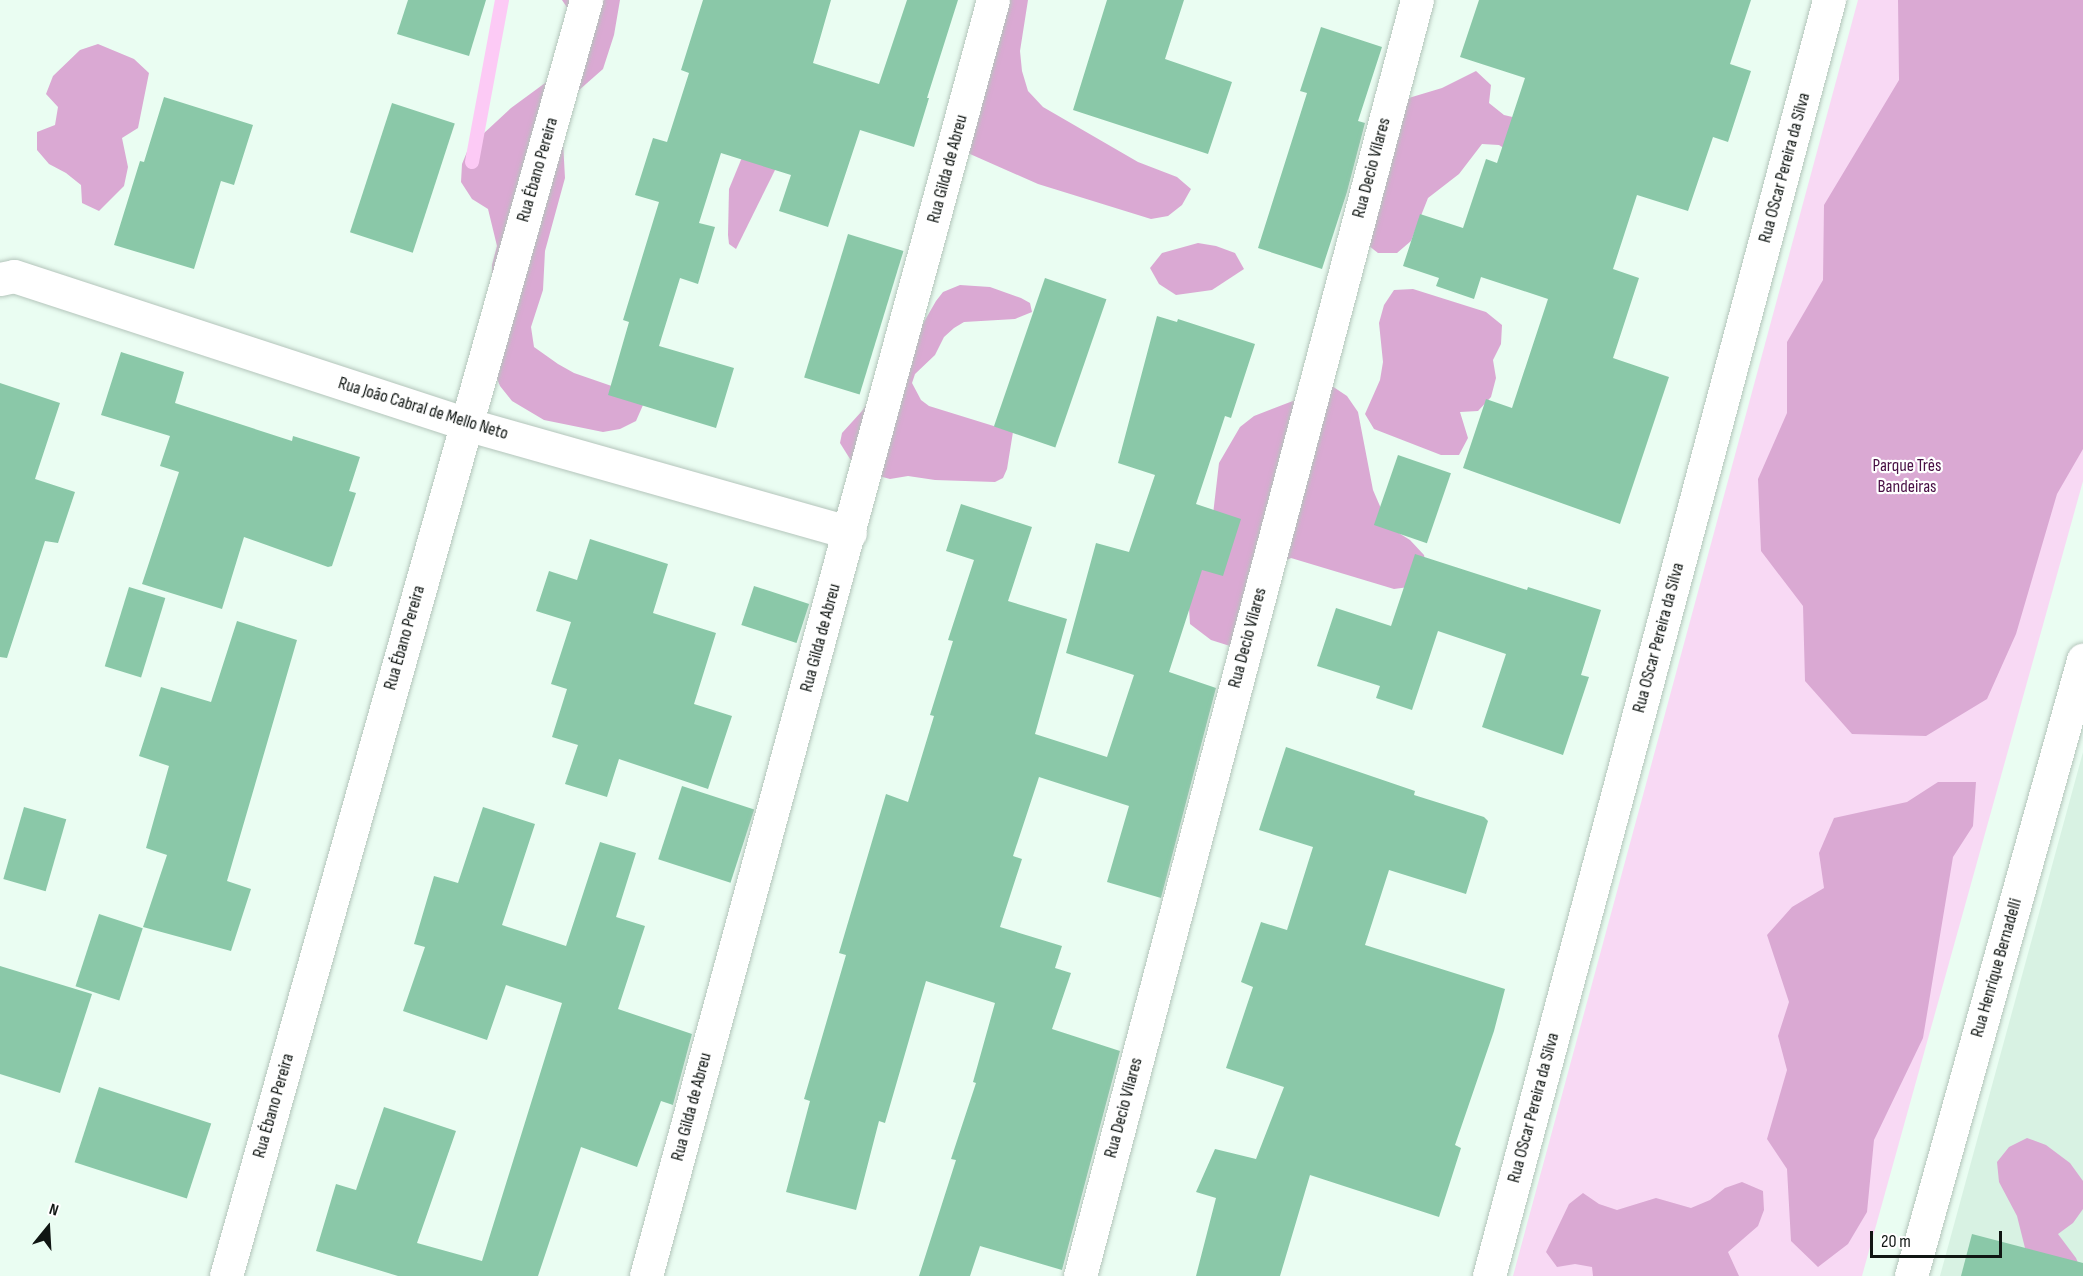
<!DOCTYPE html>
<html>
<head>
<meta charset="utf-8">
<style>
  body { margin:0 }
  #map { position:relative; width:2083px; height:1276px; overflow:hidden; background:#eafdf2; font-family:"Sofia Sans Condensed",sans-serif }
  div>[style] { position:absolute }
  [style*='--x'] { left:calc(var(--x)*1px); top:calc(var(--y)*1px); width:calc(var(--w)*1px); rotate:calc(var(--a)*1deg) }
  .built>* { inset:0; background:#d8f2e3 }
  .green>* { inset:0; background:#f8d9f4 }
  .forest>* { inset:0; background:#daa9d3 }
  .stream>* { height:14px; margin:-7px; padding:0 7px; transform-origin:7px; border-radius:7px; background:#fccaf5 }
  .building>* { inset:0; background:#8ac8a8; transform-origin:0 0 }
  .roads { filter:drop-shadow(0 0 2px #b4c5bb) drop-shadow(0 0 2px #b4c5bb) }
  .minor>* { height:33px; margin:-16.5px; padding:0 16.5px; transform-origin:16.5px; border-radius:16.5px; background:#fff }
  span { translate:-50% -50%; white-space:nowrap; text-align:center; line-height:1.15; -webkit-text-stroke:4.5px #fff; paint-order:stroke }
  .street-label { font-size:18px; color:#101613 }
  .park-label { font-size:18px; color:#491045 }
  .north { position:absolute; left:18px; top:1198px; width:60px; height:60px; -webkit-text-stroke:4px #fff; paint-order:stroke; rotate:18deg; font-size:16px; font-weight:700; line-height:24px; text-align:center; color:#101613 }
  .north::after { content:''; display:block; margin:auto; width:21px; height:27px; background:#101613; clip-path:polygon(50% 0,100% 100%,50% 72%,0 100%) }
  .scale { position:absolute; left:1870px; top:1231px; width:132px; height:27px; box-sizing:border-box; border:3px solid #101613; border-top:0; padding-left:8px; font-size:18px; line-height:21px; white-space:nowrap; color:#101613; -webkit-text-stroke:4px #fff; paint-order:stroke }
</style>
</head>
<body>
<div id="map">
  <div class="built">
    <div style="clip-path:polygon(2083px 752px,2083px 1276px,1940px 1276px)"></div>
  </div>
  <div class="green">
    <div style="clip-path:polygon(1858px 0,2083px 0,2083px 481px,1862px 1276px,1513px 1276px)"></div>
  </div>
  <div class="forest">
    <div style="clip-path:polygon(562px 0,620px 0,614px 35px,603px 69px,561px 106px,565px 178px,545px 251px,543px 290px,531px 327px,534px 347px,558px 364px,574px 373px,629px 392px,643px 405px,636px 421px,620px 429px,603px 432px,544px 420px,512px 401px,500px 386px,493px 369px,492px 265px,497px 246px,488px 209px,472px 199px,461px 182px,462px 164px,469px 147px,511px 108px,556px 75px,574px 18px)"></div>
    <div style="clip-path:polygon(987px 0,1028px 0,1020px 51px,1022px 71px,1028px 91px,1043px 107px,1138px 162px,1177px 177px,1191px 189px,1182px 205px,1168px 216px,1151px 219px,1038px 184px,970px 154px,957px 138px)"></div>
    <div style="clip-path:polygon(1898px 0,2083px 0,2083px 449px,2057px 494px,2016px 634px,1987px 699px,1926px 736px,1852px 734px,1805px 681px,1803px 606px,1761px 551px,1758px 479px,1787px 413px,1787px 342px,1823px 280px,1824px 205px,1899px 80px)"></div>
    <div style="clip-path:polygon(98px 44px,134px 59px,149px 73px,138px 128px,122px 138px,128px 167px,124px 186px,99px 211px,82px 203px,81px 185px,66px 173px,49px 164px,37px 150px,37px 132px,55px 125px,58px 107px,46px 94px,53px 76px,80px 50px)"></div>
    <div style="clip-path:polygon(1476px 71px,1491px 85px,1489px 103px,1504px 115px,1525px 120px,1516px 156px,1499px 145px,1482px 144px,1459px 174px,1428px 198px,1411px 241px,1397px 253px,1378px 253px,1364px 242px,1365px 225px,1383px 196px,1384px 178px,1402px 100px,1442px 88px)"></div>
    <div style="clip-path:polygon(743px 155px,776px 168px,736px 249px,729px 244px,728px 235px,729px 189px)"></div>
    <div style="clip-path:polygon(1198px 243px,1216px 246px,1235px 253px,1244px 269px,1212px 290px,1176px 295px,1159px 284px,1150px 268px,1162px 253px)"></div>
    <div style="clip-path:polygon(960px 285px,990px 287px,1021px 298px,1030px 303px,1032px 312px,1015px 319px,964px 322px,954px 328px,944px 337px,935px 355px,915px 374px,912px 383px,921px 400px,929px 406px,1013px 432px,1007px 469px,1003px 478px,995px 482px,935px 480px,908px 476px,890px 479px,879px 476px,850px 459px,840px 443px,842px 433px,862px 411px,921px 327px,936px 301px,943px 292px)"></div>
    <div style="clip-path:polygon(1413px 289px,1486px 312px,1502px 325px,1501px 344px,1493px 360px,1496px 378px,1491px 397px,1478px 411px,1460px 412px,1468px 438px,1459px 455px,1441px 455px,1374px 429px,1365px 414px,1380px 380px,1383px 362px,1379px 323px,1384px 305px,1394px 290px)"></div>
    <div style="clip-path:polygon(1332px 386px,1347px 396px,1358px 412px,1373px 490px,1389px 527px,1410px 540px,1424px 555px,1428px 574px,1416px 586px,1394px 589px,1291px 558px,1274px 566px,1230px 646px,1211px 640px,1190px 624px,1189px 608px,1212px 523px,1219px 463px,1240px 427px,1254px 416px)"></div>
    <div style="clip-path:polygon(1938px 782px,1976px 782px,1973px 826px,1953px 857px,1923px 1038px,1874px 1140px,1867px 1212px,1848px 1244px,1818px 1267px,1791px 1241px,1787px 1169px,1767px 1139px,1787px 1070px,1778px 1036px,1789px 1002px,1767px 935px,1792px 907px,1824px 888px,1819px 853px,1834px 818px,1907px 802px)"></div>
    <div style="clip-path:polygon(2027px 1138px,2046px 1145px,2070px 1163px,2083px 1181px,2083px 1209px,2073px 1223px,2058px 1234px,2076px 1258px,2083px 1275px,2025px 1248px,2017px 1216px,1999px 1182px,1997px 1162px,2009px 1147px)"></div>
    <div style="clip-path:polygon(1742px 1182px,1763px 1191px,1764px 1210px,1758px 1226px,1728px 1252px,1739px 1276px,1593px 1276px,1592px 1267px,1575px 1264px,1557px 1267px,1546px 1252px,1569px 1204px,1583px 1193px,1599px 1204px,1617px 1210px,1656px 1198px,1691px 1208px,1710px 1200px,1725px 1188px)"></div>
  </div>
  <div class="stream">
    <div style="--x:472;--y:162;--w:165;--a:-79.5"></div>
  </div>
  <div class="building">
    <div style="clip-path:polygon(408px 0,486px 0,469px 56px,397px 34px)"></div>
    <div style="clip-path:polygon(703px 0,831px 0,813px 63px,879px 84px,907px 0,958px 0,927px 98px,929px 98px,914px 147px,860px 130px,828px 227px,779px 211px,791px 175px,721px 153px,699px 223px,715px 227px,698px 284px,680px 278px,659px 346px,734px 368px,716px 428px,608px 395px,629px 322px,623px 320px,659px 202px,635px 195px,653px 138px,667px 142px,689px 73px,681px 70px)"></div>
    <div style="clip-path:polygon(1107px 0,1184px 0,1165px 59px,1232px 82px,1208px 154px,1073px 110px)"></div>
    <div style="clip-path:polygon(1479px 0,1751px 0,1730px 64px,1751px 71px,1728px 142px,1713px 137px,1688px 211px,1637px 195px,1613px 269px,1639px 278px,1613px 358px,1669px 377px,1620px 524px,1463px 468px,1486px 399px,1512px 408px,1548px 299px,1481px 277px,1474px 299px,1436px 286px,1439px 278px,1403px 266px,1420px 214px,1463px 228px,1486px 159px,1497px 163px,1525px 78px,1460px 57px)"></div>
    <div style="clip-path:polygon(1321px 27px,1382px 47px,1358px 121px,1365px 123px,1347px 192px,1322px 269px,1258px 248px,1307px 93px,1300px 91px)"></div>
    <div style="clip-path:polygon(164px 97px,253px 125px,234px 185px,221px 181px,194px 269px,114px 245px,140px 161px,144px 162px)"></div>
    <div style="left:392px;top:103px;width:66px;height:136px;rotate:18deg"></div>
    <div style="left:848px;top:234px;width:58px;height:150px;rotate:17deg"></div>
    <div style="left:1045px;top:278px;width:65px;height:157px;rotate:19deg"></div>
    <div style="clip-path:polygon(1157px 316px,1177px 322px,1178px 319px,1255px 344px,1231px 418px,1225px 416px,1196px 504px,1241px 519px,1223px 576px,1202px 570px,1169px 672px,1216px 688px,1161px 898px,1107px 882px,1129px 806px,1039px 777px,1013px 856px,1022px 859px,1000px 927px,1062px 946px,1055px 968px,1071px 973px,1052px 1029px,1120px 1051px,1062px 1270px,980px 1246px,970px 1276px,919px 1276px,956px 1160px,951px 1159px,976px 1083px,973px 1082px,995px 1003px,926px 981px,885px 1123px,879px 1121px,856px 1210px,786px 1192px,810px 1101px,804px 1099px,846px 955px,839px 953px,886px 794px,908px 802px,934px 716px,930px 715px,953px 641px,948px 640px,974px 560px,946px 551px,961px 504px,1032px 527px,1008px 601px,1067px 619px,1035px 734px,1107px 757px,1134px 675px,1066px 653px,1096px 543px,1129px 552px,1155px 475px,1118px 463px)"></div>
    <div style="clip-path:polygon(121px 352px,184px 372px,175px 403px,292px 441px,293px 436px,360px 457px,349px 491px,356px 493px,332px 566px,328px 567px,244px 537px,222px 609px,142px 584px,179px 472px,160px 466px,170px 436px,101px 415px)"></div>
    <div style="clip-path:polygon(0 383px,60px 403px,35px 479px,75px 492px,58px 543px,45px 541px,7px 658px,0 657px)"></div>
    <div style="left:1398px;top:455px;width:56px;height:74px;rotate:19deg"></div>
    <div style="clip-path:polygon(590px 539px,668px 564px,653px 613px,716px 633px,694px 704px,732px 716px,708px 789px,619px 759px,607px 797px,565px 784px,578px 745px,552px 737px,567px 689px,551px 684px,571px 622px,536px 611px,549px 571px,577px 580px)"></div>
    <div style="clip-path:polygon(1415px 554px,1527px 590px,1528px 587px,1601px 610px,1581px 675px,1589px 677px,1563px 755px,1482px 727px,1506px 654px,1438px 631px,1412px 710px,1376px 698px,1380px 686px,1317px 666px,1336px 608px,1391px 626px)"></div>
    <div style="left:754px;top:586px;width:58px;height:41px;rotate:18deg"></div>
    <div style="left:129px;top:587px;width:38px;height:83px;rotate:17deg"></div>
    <div style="clip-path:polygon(237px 621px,297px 640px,227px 881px,251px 889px,231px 951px,143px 927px,167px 855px,146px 848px,169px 766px,139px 756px,161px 687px,211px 702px)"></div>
    <div style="clip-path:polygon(1286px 747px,1415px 791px,1414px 795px,1484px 817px,1488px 821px,1466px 894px,1389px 870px,1365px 945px,1505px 989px,1494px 1031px,1455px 1145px,1461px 1148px,1439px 1217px,1310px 1175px,1280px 1276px,1196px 1276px,1216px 1198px,1196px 1192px,1215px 1149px,1256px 1159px,1284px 1087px,1226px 1068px,1253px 987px,1241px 982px,1261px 922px,1287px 930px,1313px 847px,1259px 830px)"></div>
    <div style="left:682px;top:786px;width:76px;height:77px;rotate:18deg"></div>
    <div style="left:24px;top:807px;width:44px;height:75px;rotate:16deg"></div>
    <div style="clip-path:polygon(483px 807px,535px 824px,502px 925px,566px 946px,600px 842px,636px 853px,616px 917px,645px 926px,618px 1009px,692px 1034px,673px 1105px,661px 1101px,637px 1167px,581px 1147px,538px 1276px,398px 1276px,316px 1251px,336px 1184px,356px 1190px,384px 1107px,456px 1131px,417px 1243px,482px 1261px,562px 1003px,506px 985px,487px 1040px,403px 1011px,425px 947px,414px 944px,434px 876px,458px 883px)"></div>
    <div style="left:99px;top:914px;width:46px;height:76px;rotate:18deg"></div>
    <div style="clip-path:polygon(0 966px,92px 994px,60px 1093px,0 1074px)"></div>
    <div style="left:99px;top:1087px;width:118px;height:79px;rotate:18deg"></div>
    <div style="clip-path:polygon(1972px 1234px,2083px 1263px,2083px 1276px,1961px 1276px)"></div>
  </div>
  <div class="roads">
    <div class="minor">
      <div style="--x:0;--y:279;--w:14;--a:-12"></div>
      <div style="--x:14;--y:276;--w:476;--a:18.1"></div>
      <div style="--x:466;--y:424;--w:399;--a:15.8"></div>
      <div style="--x:226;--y:1276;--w:1326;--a:-74.24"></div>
      <div style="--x:646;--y:1276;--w:1322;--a:-74.79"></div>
      <div style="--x:1080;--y:1276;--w:1320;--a:-75.21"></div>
      <div style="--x:1489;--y:1276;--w:1321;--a:-75.08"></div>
      <div style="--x:1911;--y:1276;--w:640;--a:-74.4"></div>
    </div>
  </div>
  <div class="street-label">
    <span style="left:1372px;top:168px;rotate:-75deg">Rua Decio Vilares</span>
    <span style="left:1785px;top:168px;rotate:-75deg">Rua OScar Pereira da Silva</span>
    <span style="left:948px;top:169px;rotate:-75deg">Rua Gilda de Abreu</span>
    <span style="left:538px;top:170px;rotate:-74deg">Rua Ébano Pereira</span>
    <span style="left:423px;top:409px;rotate:17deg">Rua João Cabral de Mello Neto</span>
    <span style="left:405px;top:638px;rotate:-74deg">Rua Ébano Pereira</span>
    <span style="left:821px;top:638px;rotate:-75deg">Rua Gilda de Abreu</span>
    <span style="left:1248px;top:638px;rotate:-75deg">Rua Decio Vilares</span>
    <span style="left:1659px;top:638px;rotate:-75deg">Rua OScar Pereira da Silva</span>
    <span style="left:1997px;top:968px;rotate:-74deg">Rua Henrique Bernadelli</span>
    <span style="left:274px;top:1106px;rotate:-74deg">Rua Ébano Pereira</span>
    <span style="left:692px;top:1107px;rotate:-75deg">Rua Gilda de Abreu</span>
    <span style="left:1124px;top:1108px;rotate:-75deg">Rua Decio Vilares</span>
    <span style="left:1534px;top:1108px;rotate:-75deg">Rua OScar Pereira da Silva</span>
  </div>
  <div class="park-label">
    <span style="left:1907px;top:477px">Parque Três<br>Bandeiras</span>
  </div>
  <div class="north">N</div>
  <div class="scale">20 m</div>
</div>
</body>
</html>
